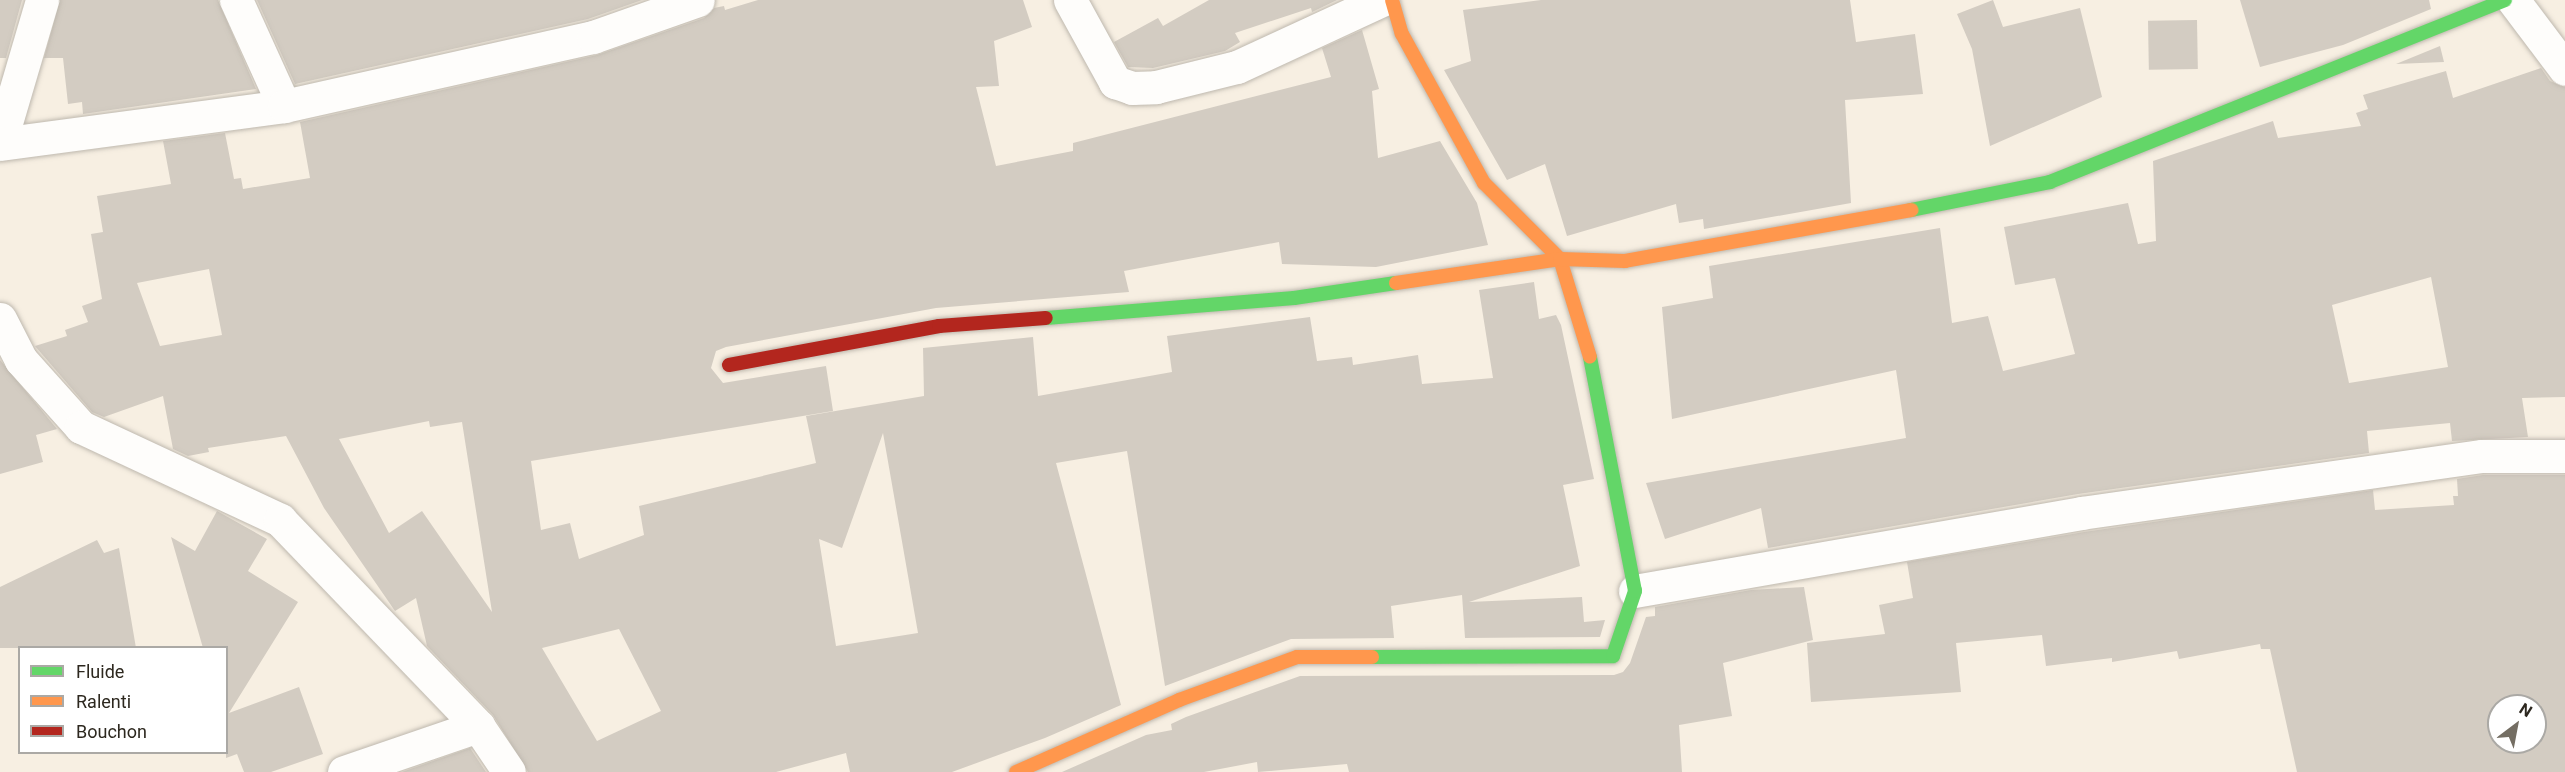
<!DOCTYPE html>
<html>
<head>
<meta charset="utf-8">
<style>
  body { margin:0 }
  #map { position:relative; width:2565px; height:772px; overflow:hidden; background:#f7efe2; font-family:Roboto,sans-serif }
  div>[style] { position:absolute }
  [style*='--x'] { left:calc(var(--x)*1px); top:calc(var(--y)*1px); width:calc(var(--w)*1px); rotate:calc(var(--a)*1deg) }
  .building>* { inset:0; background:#d3ccc2; transform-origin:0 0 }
  .roads { filter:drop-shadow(0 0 2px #beb8ae) drop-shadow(0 0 2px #beb8ae) }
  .street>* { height:33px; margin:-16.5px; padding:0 16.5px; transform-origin:16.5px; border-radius:16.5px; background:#fefdfb }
  .fast>* { height:14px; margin:-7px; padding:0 7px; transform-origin:7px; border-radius:7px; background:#63d668 }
  .slow>* { height:14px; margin:-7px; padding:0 7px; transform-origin:7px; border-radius:7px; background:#ff974d }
  .jam>* { height:14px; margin:-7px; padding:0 7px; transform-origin:7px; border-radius:7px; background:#b3261e }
  span { translate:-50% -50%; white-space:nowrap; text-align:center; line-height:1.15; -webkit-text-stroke:4.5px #fff; paint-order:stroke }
  .legend { position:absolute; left:18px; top:646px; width:210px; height:108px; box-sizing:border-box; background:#fff; border:2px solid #aba9a5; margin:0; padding:8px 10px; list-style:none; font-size:18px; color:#2d281f }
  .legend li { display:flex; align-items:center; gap:12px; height:30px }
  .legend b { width:30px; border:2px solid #aba9a5 }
  .north { position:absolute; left:2487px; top:694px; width:60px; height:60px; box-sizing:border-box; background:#fff; border:2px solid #aba9a5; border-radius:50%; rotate:32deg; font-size:16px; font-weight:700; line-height:24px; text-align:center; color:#2d281f }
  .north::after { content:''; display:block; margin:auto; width:21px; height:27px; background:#746e63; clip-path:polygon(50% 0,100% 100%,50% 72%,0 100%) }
</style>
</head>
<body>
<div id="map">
  <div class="building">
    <div style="clip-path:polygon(0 0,22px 0,6px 58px,0 58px)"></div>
    <div style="clip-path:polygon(60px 0,218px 0,256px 89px,83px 114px,82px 102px,68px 104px,63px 58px,44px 58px)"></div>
    <div style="clip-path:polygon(257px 0,642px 0,588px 19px,295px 84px)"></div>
    <div style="clip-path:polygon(evenodd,758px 0,1023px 0,1032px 27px,994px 41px,999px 86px,976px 87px,996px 166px,1073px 151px,1073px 143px,1331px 77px,1322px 48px,1362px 30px,1379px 89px,1372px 91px,1378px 158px,1440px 141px,1477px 203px,1488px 245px,1376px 267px,1282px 264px,1279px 242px,1124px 271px,1129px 292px,936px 308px,726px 347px,716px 351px,711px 368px,723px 383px,826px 366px,833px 411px,531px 461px,541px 530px,570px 523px,579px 559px,644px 535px,639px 506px,816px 463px,806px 416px,924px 396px,923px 348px,1033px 337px,1038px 396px,1172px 372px,1167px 336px,1310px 317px,1317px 361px,1352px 357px,1353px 365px,1418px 355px,1422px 384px,1493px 378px,1479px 290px,1534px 282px,1539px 319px,1556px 315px,1561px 325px,1594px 479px,1563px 485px,1580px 566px,1469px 602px,1582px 597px,1584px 622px,1605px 620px,1600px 637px,1465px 638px,1462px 595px,1391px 606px,1394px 638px,1291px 639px,1165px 686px,1127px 451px,1056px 463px,1121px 705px,1045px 738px,952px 772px,850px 772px,846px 753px,776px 772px,528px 772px,493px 715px,427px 646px,416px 598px,395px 611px,324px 508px,286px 436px,208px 448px,209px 452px,188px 456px,173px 449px,163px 396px,104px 417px,92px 412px,35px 346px,67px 336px,65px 330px,88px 322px,82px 306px,102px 299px,91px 234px,103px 232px,97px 196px,171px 184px,163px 141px,225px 133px,234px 179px,241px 178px,243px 189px,310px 178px,300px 122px,597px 55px,704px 18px,714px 8px,724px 6px,725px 10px,758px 0,209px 269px,222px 335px,160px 346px,137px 283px,209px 269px,758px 0,429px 421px,430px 427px,462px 422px,492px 612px,422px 511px,389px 533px,339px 439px,429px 421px,758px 0,883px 433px,918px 633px,836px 646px,819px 539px,842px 548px,883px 433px,758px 0,619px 629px,661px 711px,597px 741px,542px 648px,619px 629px)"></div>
    <div style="clip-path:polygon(1209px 0,1337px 0,1312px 12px,1311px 8px,1235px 33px,1240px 42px,1225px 51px,1153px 68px,1128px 67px,1114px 42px,1158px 18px,1163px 26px)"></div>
    <div style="clip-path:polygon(1541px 0,1850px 0,1856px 42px,1915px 34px,1923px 94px,1845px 100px,1851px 203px,1704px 229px,1703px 219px,1679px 223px,1676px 204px,1567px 236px,1545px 164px,1507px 180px,1444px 70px,1471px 61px,1463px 10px)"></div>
    <div style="clip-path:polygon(1993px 0,2003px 27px,2080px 8px,2102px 97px,1990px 146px,1972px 49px,1957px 14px)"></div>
    <div style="clip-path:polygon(2240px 0,2429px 0,2431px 9px,2343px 45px,2260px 67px)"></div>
    <div style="left:2197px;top:20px;width:49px;height:49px;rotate:89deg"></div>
    <div style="clip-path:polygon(2440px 46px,2444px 62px,2396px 64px)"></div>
    <div style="clip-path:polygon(evenodd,2541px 68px,2550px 81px,2565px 87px,2565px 397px,2522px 398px,2528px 437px,2452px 441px,2450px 423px,2367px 431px,2369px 453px,2078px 494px,1768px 548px,1761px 508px,1665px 539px,1646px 483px,1906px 438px,1896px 370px,1672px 419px,1662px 307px,1713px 298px,1709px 266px,1940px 228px,1952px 323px,1988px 316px,2003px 371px,2075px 354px,2055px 278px,2015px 285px,2004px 227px,2128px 203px,2138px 244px,2156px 241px,2153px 161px,2273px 121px,2278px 138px,2361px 126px,2356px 113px,2368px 109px,2363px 95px,2446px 71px,2453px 98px,2541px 68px,2431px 277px,2448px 367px,2349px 383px,2332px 305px,2431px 277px)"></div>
    <div style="clip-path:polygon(0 360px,57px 429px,36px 435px,43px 462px,0 474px)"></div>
    <div style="clip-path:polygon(evenodd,2483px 475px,2565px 475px,2565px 772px,2297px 772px,2270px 649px,2261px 649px,2260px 644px,2179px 659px,2177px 651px,2112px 662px,2112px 658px,2046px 666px,2042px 635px,1956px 643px,1961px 692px,1811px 702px,1807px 643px,1885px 634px,1879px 605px,1913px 598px,1907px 562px,2084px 532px,2373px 490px,2375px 510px,2454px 505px,2453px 496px,2458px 496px,2457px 479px,2483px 475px,2499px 706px,2535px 706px,2535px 742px,2499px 742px,2499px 706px)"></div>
    <div style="clip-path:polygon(217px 511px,267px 539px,248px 571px,298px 602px,229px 713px,299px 687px,323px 754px,271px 772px,244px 772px,237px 754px,226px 758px,226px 648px,203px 648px,171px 537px,195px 551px)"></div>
    <div style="clip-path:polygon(97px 540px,104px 553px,119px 548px,136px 648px,0 648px,0 587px)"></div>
    <div style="clip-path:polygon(1804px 587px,1813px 640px,1723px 663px,1732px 716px,1679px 725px,1682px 772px,1349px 772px,1347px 764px,1258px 772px,1257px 762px,1204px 772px,1062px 772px,1146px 735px,1172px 730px,1171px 724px,1186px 717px,1300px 676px,1614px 675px,1623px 672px,1630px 663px,1646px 617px,1655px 616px,1655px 607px,1751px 590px)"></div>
    <div style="clip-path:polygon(470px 748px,486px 772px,402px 772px)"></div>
  </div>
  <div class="roads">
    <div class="street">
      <div style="--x:236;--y:0;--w:116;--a:65.6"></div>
      <div style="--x:1070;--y:0;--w:94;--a:61.2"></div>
      <div style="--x:1115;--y:82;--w:18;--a:19"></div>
      <div style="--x:1132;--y:88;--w:24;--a:-2"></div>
      <div style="--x:1156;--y:87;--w:83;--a:-13.9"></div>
      <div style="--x:1237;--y:67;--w:160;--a:-24.8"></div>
      <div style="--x:2513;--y:0;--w:86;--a:53"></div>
      <div style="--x:0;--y:143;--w:149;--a:-73.6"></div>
      <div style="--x:0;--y:144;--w:287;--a:-7.6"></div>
      <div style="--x:284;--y:106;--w:317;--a:-12.6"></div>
      <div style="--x:593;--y:37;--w:111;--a:-19.4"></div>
      <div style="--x:0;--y:319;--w:46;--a:62.9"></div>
      <div style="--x:21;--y:360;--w:90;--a:48.2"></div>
      <div style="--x:81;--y:427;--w:220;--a:25"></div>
      <div style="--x:280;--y:520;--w:286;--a:46.1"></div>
      <div style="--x:478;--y:726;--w:55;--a:56"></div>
      <div style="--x:1635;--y:591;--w:453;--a:-9.9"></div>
      <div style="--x:2081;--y:513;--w:405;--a:-8.1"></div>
      <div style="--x:2482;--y:456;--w:83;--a:0"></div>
      <div style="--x:344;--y:772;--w:142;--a:-18.9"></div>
    </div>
    <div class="fast">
      <div style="--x:1911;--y:210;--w:142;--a:-11.4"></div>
      <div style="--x:2050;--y:182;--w:490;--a:-21.8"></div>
      <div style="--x:1046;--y:318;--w:249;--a:-4.6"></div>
      <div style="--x:1294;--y:298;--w:103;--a:-8.4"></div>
      <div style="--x:1372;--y:657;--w:241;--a:-0.2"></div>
      <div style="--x:1613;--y:656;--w:69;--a:-71.3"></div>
      <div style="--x:1635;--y:591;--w:238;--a:-100.9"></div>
    </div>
    <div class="slow">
      <div style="--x:1392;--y:0;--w:35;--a:74"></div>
      <div style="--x:1402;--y:34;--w:170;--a:61.2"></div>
      <div style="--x:1484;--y:183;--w:107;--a:45"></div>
      <div style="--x:1560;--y:259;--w:102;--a:73"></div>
      <div style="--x:1396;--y:283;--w:166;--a:-8.3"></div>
      <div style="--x:1560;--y:259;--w:65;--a:1.8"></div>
      <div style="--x:1625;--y:261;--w:291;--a:-10.1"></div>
      <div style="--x:1016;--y:772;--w:178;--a:-23.8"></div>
      <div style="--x:1179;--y:700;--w:126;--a:-20"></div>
      <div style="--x:1297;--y:657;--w:75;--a:0"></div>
    </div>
    <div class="jam">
      <div style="--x:729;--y:365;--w:214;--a:-10.5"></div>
      <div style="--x:939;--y:326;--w:107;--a:-4.3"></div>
    </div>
  </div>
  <ul class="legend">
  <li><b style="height:8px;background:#63d668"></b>Fluide</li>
  <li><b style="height:8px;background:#ff974d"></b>Ralenti</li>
  <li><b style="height:8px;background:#b3261e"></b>Bouchon</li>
  </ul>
  <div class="north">N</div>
</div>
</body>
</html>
